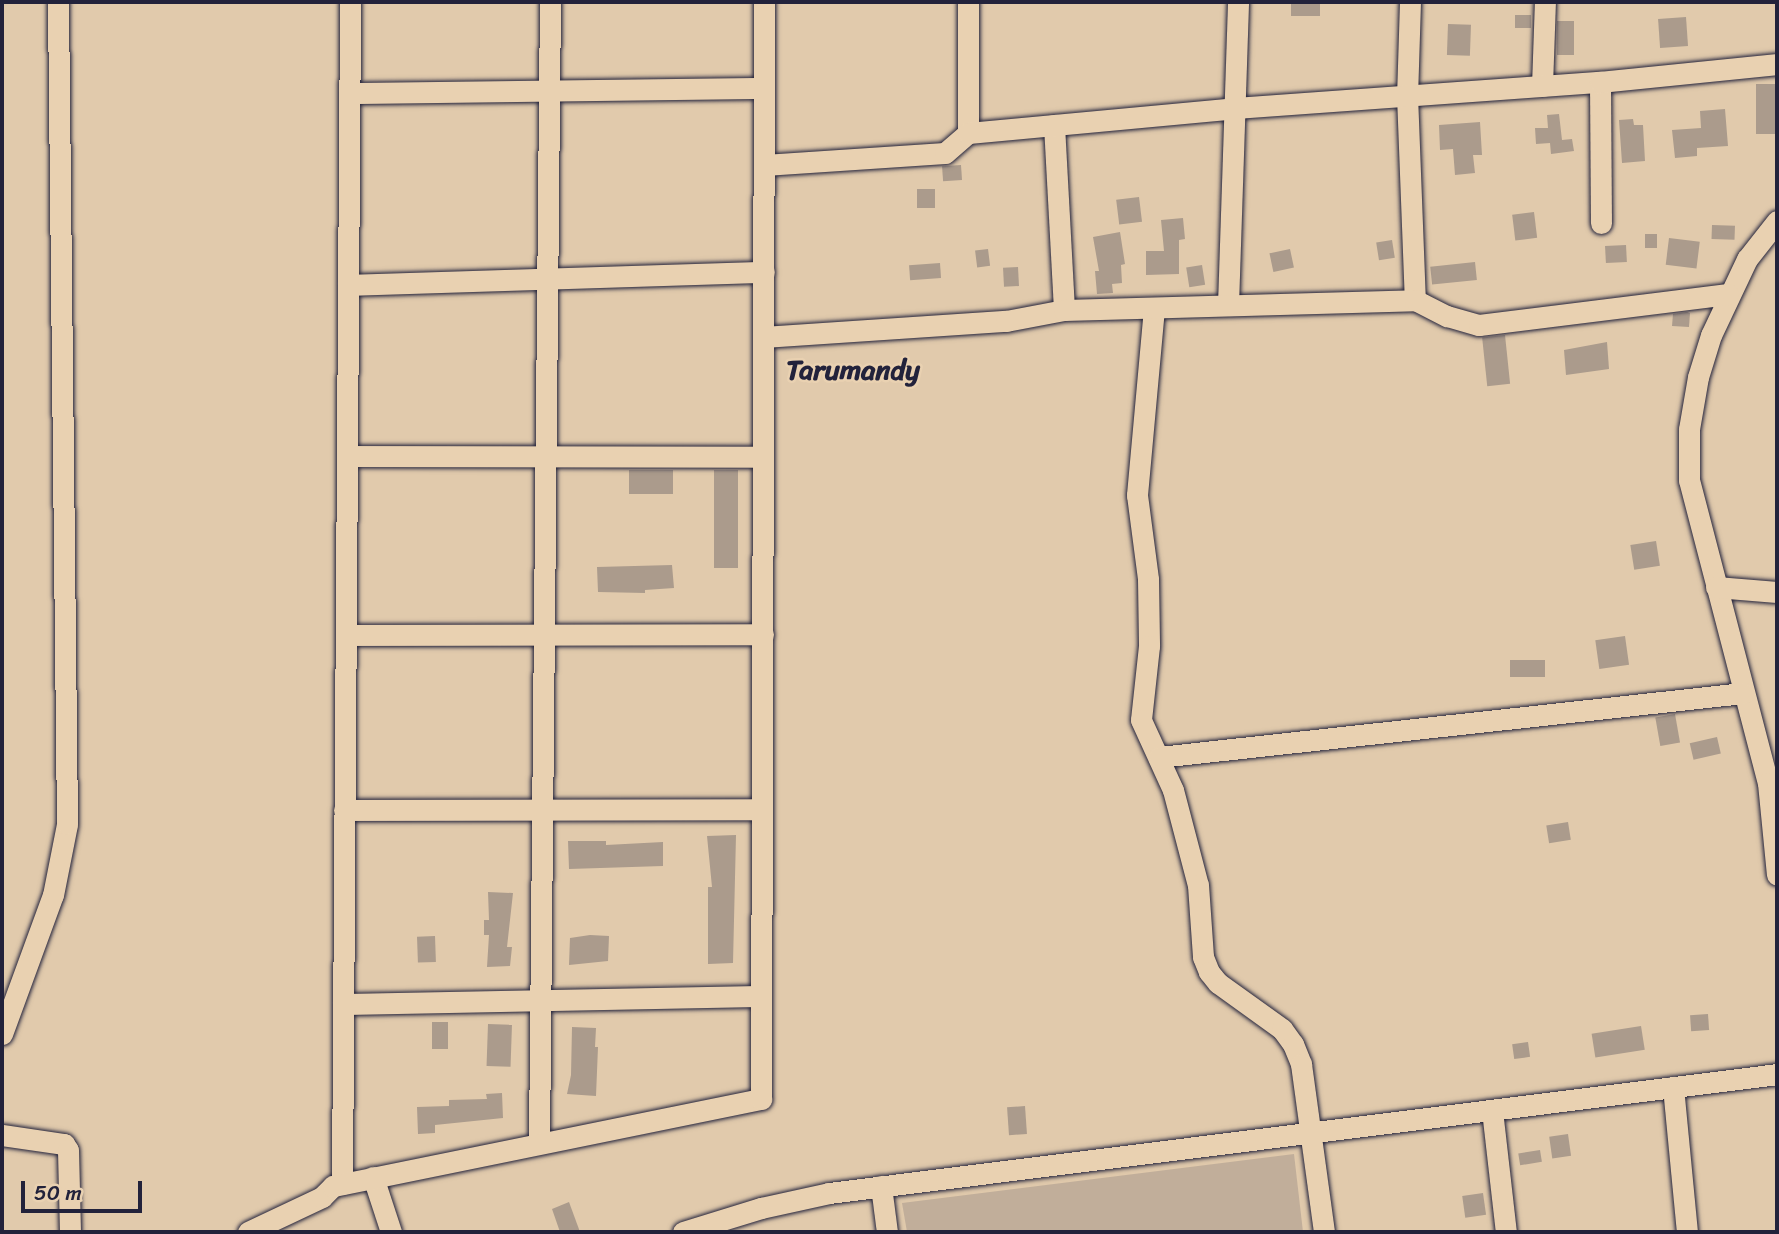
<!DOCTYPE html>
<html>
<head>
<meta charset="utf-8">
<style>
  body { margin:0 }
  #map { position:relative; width:1779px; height:1234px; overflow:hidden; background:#e1caac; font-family:Sriracha,sans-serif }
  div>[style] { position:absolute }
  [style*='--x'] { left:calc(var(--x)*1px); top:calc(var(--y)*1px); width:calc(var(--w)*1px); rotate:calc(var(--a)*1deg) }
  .green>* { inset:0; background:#c1ae9a }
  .building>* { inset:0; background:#ab9b8c; transform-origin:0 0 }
  .roads { filter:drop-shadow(0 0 2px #22223b) drop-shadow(0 0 2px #22223b) }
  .minor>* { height:21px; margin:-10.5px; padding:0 10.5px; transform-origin:10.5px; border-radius:10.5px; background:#e9d1b1 }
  span { translate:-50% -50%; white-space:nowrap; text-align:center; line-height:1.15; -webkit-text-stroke:5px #e9d1b1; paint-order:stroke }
  .district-label { font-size:28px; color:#22223b; font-weight:700 }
  .frame { position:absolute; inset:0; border:4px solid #22223b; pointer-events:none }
  .scale { position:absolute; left:21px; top:1181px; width:121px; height:32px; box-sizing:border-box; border:4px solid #22223b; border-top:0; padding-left:9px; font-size:21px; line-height:24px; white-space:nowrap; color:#22223b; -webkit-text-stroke:5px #e9d1b1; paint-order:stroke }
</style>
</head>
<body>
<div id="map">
  <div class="green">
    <div style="clip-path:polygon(1294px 1154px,1303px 1232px,907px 1232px,902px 1203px)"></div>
  </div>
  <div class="building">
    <div style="left:1291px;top:2px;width:29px;height:14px"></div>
    <div style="left:1515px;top:15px;width:16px;height:13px"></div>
    <div style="left:1686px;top:17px;width:29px;height:28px;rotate:86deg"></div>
    <div style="left:1557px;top:21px;width:17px;height:34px"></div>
    <div style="left:1448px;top:24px;width:23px;height:31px;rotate:2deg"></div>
    <div style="left:1777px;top:84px;width:50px;height:21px;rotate:90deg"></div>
    <div style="clip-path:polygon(1725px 109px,1728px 146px,1697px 148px,1697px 156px,1675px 158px,1672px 130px,1701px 128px,1700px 111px)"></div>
    <div style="clip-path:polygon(1559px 114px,1562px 140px,1572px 139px,1574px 151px,1551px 154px,1550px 143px,1536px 144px,1535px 128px,1548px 128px,1547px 115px)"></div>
    <div style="clip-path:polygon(1633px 119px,1634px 125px,1643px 125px,1645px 161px,1622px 163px,1619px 120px)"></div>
    <div style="clip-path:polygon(1480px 122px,1482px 155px,1473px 155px,1475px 173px,1455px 175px,1453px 149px,1440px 150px,1439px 125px)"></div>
    <div style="left:961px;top:165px;width:15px;height:19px;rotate:86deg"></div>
    <div style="left:917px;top:189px;width:18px;height:19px"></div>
    <div style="left:1139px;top:197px;width:25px;height:23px;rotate:83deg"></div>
    <div style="left:1534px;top:212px;width:26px;height:22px;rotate:83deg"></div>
    <div style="clip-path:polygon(1183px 218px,1185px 239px,1179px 240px,1179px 274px,1146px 275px,1146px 251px,1164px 251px,1161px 220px)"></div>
    <div style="left:1712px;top:225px;width:23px;height:14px;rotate:2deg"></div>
    <div style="clip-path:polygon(1120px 232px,1125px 264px,1121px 265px,1122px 283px,1112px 284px,1113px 293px,1097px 294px,1095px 271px,1099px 271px,1093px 237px)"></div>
    <div style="left:1645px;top:234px;width:12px;height:14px"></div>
    <div style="left:1669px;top:238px;width:31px;height:27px;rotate:7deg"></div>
    <div style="left:1392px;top:240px;width:18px;height:16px;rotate:81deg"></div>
    <div style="left:1626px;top:245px;width:17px;height:21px;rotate:87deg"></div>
    <div style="left:988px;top:249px;width:17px;height:13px;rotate:83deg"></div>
    <div style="left:1290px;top:249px;width:19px;height:21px;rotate:78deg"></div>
    <div style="left:1475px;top:262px;width:18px;height:45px;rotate:84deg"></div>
    <div style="left:940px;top:263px;width:15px;height:31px;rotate:86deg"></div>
    <div style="left:1202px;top:265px;width:20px;height:16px;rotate:81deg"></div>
    <div style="left:1018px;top:267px;width:19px;height:15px;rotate:87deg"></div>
    <div style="clip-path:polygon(1687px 312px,1690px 313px,1689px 327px,1672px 326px,1673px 314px)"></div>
    <div style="left:1505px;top:335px;width:49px;height:23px;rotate:84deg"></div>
    <div style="clip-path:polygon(1607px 342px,1609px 369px,1566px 375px,1564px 350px)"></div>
    <div style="left:629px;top:470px;width:44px;height:24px"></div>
    <div style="left:714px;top:470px;width:24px;height:98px"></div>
    <div style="left:1656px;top:541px;width:25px;height:26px;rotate:81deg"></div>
    <div style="clip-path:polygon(672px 565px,674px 588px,645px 590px,645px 593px,598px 592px,597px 567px)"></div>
    <div style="left:1625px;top:636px;width:29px;height:30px;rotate:82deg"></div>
    <div style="left:1510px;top:660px;width:35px;height:17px"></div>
    <div style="left:1675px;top:714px;width:29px;height:20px;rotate:80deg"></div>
    <div style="left:1717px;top:737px;width:17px;height:28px;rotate:77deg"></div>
    <div style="left:1568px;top:822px;width:18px;height:22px;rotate:81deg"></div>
    <div style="clip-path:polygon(736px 835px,733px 963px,708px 964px,708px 887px,712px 887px,707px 836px)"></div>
    <div style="clip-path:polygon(568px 841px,606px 841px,606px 845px,663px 842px,663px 866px,569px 869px)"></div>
    <div style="clip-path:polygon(488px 892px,513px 893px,507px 947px,512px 947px,510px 966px,487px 967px,489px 935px,484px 935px,484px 920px,489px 920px)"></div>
    <div style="clip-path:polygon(590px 935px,609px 936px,608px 961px,569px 965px,570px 938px)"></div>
    <div style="left:435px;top:936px;width:26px;height:18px;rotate:88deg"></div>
    <div style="left:1708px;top:1014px;width:16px;height:18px;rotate:86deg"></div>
    <div style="left:432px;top:1022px;width:16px;height:27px"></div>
    <div style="left:488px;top:1024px;width:24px;height:42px;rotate:2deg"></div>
    <div style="left:1641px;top:1026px;width:24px;height:50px;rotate:81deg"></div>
    <div style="clip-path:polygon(572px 1027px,596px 1028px,595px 1047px,598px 1047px,596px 1096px,567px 1094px,571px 1075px)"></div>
    <div style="left:1528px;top:1042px;width:15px;height:16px;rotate:82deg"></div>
    <div style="clip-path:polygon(502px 1093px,503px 1118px,435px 1125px,435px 1133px,418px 1134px,417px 1107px,449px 1106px,449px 1100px,487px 1099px,486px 1094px)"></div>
    <div style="left:1025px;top:1106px;width:28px;height:18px;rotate:86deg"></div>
    <div style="left:1568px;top:1134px;width:22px;height:19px;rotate:82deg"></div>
    <div style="left:1540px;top:1150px;width:12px;height:22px;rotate:81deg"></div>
    <div style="left:1483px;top:1193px;width:22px;height:21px;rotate:82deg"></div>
    <div style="clip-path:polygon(569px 1202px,580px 1232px,560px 1232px,552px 1209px)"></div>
  </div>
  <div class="roads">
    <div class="minor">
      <div style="--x:968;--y:2;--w:131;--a:90"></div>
      <div style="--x:1410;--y:2;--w:93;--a:91.8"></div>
      <div style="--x:1407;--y:95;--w:205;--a:87.8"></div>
      <div style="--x:1600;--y:82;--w:141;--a:89.6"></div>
      <div style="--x:1542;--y:86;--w:84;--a:-88"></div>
      <div style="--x:349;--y:93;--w:415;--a:-0.7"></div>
      <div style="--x:1054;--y:125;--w:185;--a:86.9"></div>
      <div style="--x:764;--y:165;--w:181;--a:-3.8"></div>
      <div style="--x:945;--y:153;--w:30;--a:-41"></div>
      <div style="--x:968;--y:133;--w:268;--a:-5.3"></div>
      <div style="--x:1235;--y:108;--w:366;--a:-4.1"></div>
      <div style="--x:1600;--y:82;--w:178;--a:-5.8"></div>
      <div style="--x:1777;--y:221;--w:48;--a:128.3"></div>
      <div style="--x:1747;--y:259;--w:84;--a:115.3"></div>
      <div style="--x:1711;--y:335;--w:44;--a:107.2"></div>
      <div style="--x:1698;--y:377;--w:53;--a:99.8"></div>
      <div style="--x:1689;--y:429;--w:51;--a:90"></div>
      <div style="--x:1689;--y:480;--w:313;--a:75.4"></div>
      <div style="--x:1768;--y:783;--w:92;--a:84.4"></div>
      <div style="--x:348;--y:285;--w:416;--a:-1.8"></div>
      <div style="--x:1228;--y:305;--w:303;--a:-88.1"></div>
      <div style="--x:1154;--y:308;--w:188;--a:95.2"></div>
      <div style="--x:1137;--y:495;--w:85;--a:82.5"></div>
      <div style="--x:1148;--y:579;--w:67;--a:89.1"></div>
      <div style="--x:1149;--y:646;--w:74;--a:96.2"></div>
      <div style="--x:1141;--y:720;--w:77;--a:65.4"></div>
      <div style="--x:1173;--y:790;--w:98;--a:75.3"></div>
      <div style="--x:1198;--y:885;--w:72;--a:86"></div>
      <div style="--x:1203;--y:957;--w:16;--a:68"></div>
      <div style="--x:1209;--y:972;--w:14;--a:51"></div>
      <div style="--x:1218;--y:983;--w:79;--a:35.7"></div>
      <div style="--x:1282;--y:1029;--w:19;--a:54"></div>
      <div style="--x:1293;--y:1044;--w:22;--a:68"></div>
      <div style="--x:1301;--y:1064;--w:170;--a:82.2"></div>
      <div style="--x:763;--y:337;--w:244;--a:-3.8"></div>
      <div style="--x:1006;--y:321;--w:59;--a:-10.7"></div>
      <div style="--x:1064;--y:310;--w:351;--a:-1.6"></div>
      <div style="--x:1415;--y:300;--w:36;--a:27"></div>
      <div style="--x:1447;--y:316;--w:33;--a:16"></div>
      <div style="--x:1479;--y:325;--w:251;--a:-7.1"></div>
      <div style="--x:347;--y:456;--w:416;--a:0.1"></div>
      <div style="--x:1716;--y:587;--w:61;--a:4.7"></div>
      <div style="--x:346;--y:635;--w:417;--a:-0.1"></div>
      <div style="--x:1159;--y:757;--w:587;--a:-6.25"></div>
      <div style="--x:344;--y:810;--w:418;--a:-0.1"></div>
      <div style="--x:343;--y:1004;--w:418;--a:-1.1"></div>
      <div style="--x:2;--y:1034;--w:148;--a:-69.9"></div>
      <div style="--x:53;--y:895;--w:72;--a:-78.8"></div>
      <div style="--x:67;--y:824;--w:822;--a:-90.63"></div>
      <div style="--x:1673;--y:1087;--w:146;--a:84.5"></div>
      <div style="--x:1492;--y:1110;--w:123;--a:83.5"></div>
      <div style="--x:2;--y:1135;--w:63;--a:8.3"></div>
      <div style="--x:64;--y:1144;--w:7;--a:56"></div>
      <div style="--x:68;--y:1150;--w:82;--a:88.6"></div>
      <div style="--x:539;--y:1143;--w:1141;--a:-89.45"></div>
      <div style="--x:373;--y:1177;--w:58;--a:71.9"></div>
      <div style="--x:342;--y:1184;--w:1182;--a:-89.61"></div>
      <div style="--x:881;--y:1186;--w:46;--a:82.6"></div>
      <div style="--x:248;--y:1232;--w:82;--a:-25.3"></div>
      <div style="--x:322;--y:1197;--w:16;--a:-45"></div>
      <div style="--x:333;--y:1186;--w:437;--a:-11.5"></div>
      <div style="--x:761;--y:1099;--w:1097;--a:-89.84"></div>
      <div style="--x:683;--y:1232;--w:82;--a:-17.1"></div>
      <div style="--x:761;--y:1208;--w:70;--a:-12.4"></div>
      <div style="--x:829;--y:1193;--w:955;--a:-7.15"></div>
    </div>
  </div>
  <div class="district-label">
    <span style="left:853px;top:370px">Tarumandy</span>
  </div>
  <div class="frame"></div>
  <div class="scale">50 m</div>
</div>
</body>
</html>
